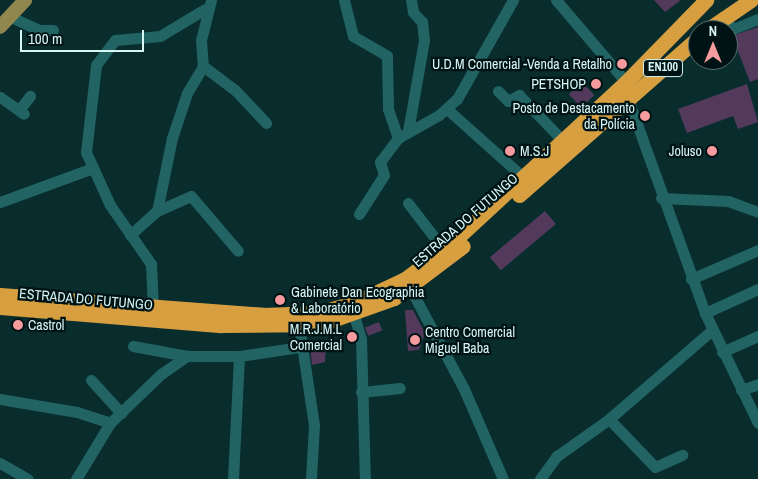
<!DOCTYPE html>
<html>
<head>
<meta charset="utf-8">
<style>
  body { margin:0 }
  #map { position:relative; width:758px; height:479px; overflow:hidden; background:#092c2d; font-family:"Archivo Narrow",sans-serif }
  div>[style] { position:absolute }
  [style*='--x'] { left:calc(var(--x)*1px); top:calc(var(--y)*1px); width:calc(var(--w)*1px); rotate:calc(var(--a)*1deg) }
  .building>* { inset:0; background:#533a5c; transform-origin:0 0 }
  .minor>* { height:11px; margin:-5.5px; padding:0 5.5px; transform-origin:5.5px; border-radius:5.5px; background:#226364 }
  .major>* { height:14px; margin:-7px; padding:0 7px; transform-origin:7px; border-radius:7px; background:#8f874e }
  .highway>* { height:15px; margin:-7.5px; padding:0 7.5px; transform-origin:7.5px; border-radius:7.5px; background:#d79f40 }
  .dots>* { width:14px; height:14px; translate:-50% -50%; box-sizing:border-box; border:2px solid #001314; border-radius:50% }
  span { translate:-50% -50%; white-space:nowrap; text-align:center; line-height:1.15; -webkit-text-stroke:4.5px #001314; paint-order:stroke }
  .shield-label span { padding:1px 4px; background:#001314; border:1px solid; border-radius:4px; -webkit-text-stroke-width:0 }
  .shield-label { font-size:12px; color:#d7f6f6; font-weight:700 }
  .poi-label { font-size:14px; color:#d7f6f6 }
  .right { translate:-100% -50%; text-align:right }
  .left { translate:0 -50%; text-align:left }
  .street-label { font-size:14px; color:#d7f6f6 }
  .north { position:absolute; left:688px; top:20px; width:50px; height:50px; box-sizing:border-box; background:#001314; border:1px solid #566e6e; border-radius:50%; rotate:0deg; font-size:14px; font-weight:700; line-height:20px; text-align:center; color:#d7f6f6 }
  .north::after { content:''; display:block; margin:auto; width:18px; height:22px; background:#f59b9e; clip-path:polygon(50% 0,100% 100%,50% 72%,0 100%) }
  .scale { position:absolute; left:20px; top:30px; width:124px; height:22px; box-sizing:border-box; border:2px solid #d7f6f6; border-top:0; padding-left:6px; font-size:15px; line-height:18px; white-space:nowrap; color:#d7f6f6; -webkit-text-stroke:4px #001314; paint-order:stroke }
</style>
</head>
<body>
<div id="map">
  <div class="building">
    <div style="clip-path:polygon(654px 0,681px 0,665px 12px)"></div>
    <div style="clip-path:polygon(758px 27px,758px 79px,750px 82px,732px 36px)"></div>
    <div style="left:582px;top:82px;width:18px;height:18px;rotate:47deg"></div>
    <div style="clip-path:polygon(747px 84px,758px 122px,738px 129px,733px 116px,687px 133px,678px 109px)"></div>
    <div style="left:545px;top:211px;width:17px;height:72px;rotate:50deg"></div>
    <div style="clip-path:polygon(405px 310px,413px 310px,425px 333px,419px 350px,408px 351px)"></div>
    <div style="left:379px;top:322px;width:9px;height:15px;rotate:69deg"></div>
    <div style="clip-path:polygon(326px 343px,325px 362px,312px 365px,310px 346px)"></div>
  </div>
  <div class="minor">
    <div style="--x:211;--y:0;--w:41;--a:104"></div>
    <div style="--x:201;--y:40;--w:26;--a:86"></div>
    <div style="--x:203;--y:66;--w:41;--a:37.1"></div>
    <div style="--x:236;--y:91;--w:44;--a:46.8"></div>
    <div style="--x:344;--y:0;--w:37;--a:76"></div>
    <div style="--x:353;--y:36;--w:39;--a:30"></div>
    <div style="--x:387;--y:56;--w:53;--a:88.9"></div>
    <div style="--x:388;--y:109;--w:31;--a:71"></div>
    <div style="--x:556;--y:0;--w:108;--a:49.5"></div>
    <div style="--x:11;--y:17;--w:31;--a:25"></div>
    <div style="--x:39;--y:30;--w:14;--a:0"></div>
    <div style="--x:722;--y:17;--w:16;--a:47"></div>
    <div style="--x:733;--y:29;--w:27;--a:-22"></div>
    <div style="--x:498;--y:91;--w:14;--a:45"></div>
    <div style="--x:508;--y:101;--w:13;--a:-29"></div>
    <div style="--x:519;--y:95;--w:62;--a:46.3"></div>
    <div style="--x:0;--y:97;--w:29;--a:35"></div>
    <div style="--x:628;--y:99;--w:227;--a:70.2"></div>
    <div style="--x:705;--y:313;--w:122;--a:64.3"></div>
    <div style="--x:447;--y:109;--w:102;--a:41.8"></div>
    <div style="--x:19;--y:110;--w:18;--a:-52"></div>
    <div style="--x:408;--y:131;--w:92;--a:-80"></div>
    <div style="--x:424;--y:40;--w:18;--a:-96"></div>
    <div style="--x:422;--y:22;--w:13;--a:-132"></div>
    <div style="--x:413;--y:12;--w:12;--a:-99"></div>
    <div style="--x:661;--y:198;--w:67;--a:2.6"></div>
    <div style="--x:728;--y:201;--w:32;--a:20"></div>
    <div style="--x:0;--y:202;--w:96;--a:-20.1"></div>
    <div style="--x:408;--y:203;--w:59;--a:52.5"></div>
    <div style="--x:157;--y:211;--w:37;--a:-24"></div>
    <div style="--x:191;--y:196;--w:72;--a:49.5"></div>
    <div style="--x:359;--y:214;--w:46;--a:-57.3"></div>
    <div style="--x:384;--y:175;--w:14;--a:-107"></div>
    <div style="--x:380;--y:162;--w:30;--a:-53"></div>
    <div style="--x:398;--y:138;--w:47;--a:-29.3"></div>
    <div style="--x:439;--y:115;--w:24;--a:-42"></div>
    <div style="--x:457;--y:99;--w:114;--a:-60.5"></div>
    <div style="--x:130;--y:235;--w:36;--a:-42"></div>
    <div style="--x:157;--y:211;--w:75;--a:-78.4"></div>
    <div style="--x:172;--y:138;--w:47;--a:-71.6"></div>
    <div style="--x:187;--y:93;--w:31;--a:-59"></div>
    <div style="--x:691;--y:279;--w:73;--a:-23.4"></div>
    <div style="--x:410;--y:288;--w:115;--a:61.9"></div>
    <div style="--x:464;--y:389;--w:98;--a:66.6"></div>
    <div style="--x:153;--y:308;--w:44;--a:-92.6"></div>
    <div style="--x:151;--y:264;--w:72;--a:-124.8"></div>
    <div style="--x:110;--y:205;--w:58;--a:-114.4"></div>
    <div style="--x:86;--y:152;--w:88;--a:-83.4"></div>
    <div style="--x:96;--y:65;--w:31;--a:-53"></div>
    <div style="--x:115;--y:40;--w:45;--a:-5.1"></div>
    <div style="--x:160;--y:36;--w:52;--a:-31"></div>
    <div style="--x:705;--y:313;--w:58;--a:-24.4"></div>
    <div style="--x:354;--y:315;--w:25;--a:74"></div>
    <div style="--x:361;--y:339;--w:140;--a:88.4"></div>
    <div style="--x:299;--y:326;--w:100;--a:81.4"></div>
    <div style="--x:314;--y:425;--w:54;--a:93.2"></div>
    <div style="--x:133;--y:346;--w:55;--a:10.5"></div>
    <div style="--x:187;--y:356;--w:52;--a:0"></div>
    <div style="--x:239;--y:356;--w:63;--a:-8.3"></div>
    <div style="--x:722;--y:352;--w:39;--a:-24"></div>
    <div style="--x:91;--y:380;--w:45;--a:47.7"></div>
    <div style="--x:741;--y:390;--w:18;--a:-19"></div>
    <div style="--x:361;--y:392;--w:39;--a:-6"></div>
    <div style="--x:0;--y:399;--w:78;--a:9.6"></div>
    <div style="--x:77;--y:412;--w:35;--a:18"></div>
    <div style="--x:609;--y:419;--w:66;--a:46.2"></div>
    <div style="--x:655;--y:467;--w:30;--a:-24"></div>
    <div style="--x:0;--y:463;--w:32;--a:30"></div>
    <div style="--x:76;--y:479;--w:66;--a:-58.7"></div>
    <div style="--x:110;--y:423;--w:71;--a:-43.9"></div>
    <div style="--x:161;--y:374;--w:32;--a:-35"></div>
    <div style="--x:233;--y:479;--w:123;--a:-87.2"></div>
    <div style="--x:540;--y:479;--w:29;--a:-54"></div>
    <div style="--x:557;--y:456;--w:64;--a:-35.4"></div>
    <div style="--x:609;--y:419;--w:136;--a:-40.8"></div>
  </div>
  <div class="major">
    <div style="--x:0;--y:27;--w:37;--a:-47"></div>
  </div>
  <div class="highway">
    <div style="--x:707;--y:30;--w:53;--a:-34.3"></div>
    <div style="--x:519;--y:195;--w:238;--a:-41.3"></div>
    <div style="--x:0;--y:295;--w:264;--a:4.3"></div>
    <div style="--x:263;--y:315;--w:55;--a:-2.1"></div>
    <div style="--x:318;--y:313;--w:40;--a:-16"></div>
    <div style="--x:356;--y:302;--w:54;--a:-25.1"></div>
    <div style="--x:405;--y:279;--w:49;--a:-36.6"></div>
    <div style="--x:444;--y:250;--w:248;--a:-42.7"></div>
    <div style="--x:626;--y:82;--w:115;--a:-45.7"></div>
    <div style="--x:0;--y:307;--w:222;--a:4.7"></div>
    <div style="--x:221;--y:325;--w:100;--a:-0.6"></div>
    <div style="--x:321;--y:324;--w:77;--a:-19.6"></div>
    <div style="--x:394;--y:298;--w:86;--a:-37"></div>
  </div>
  <div class="dots">
    <div style="left:622px;top:64px;background:#f59b9e"></div>
    <div style="left:596px;top:84px;background:#f59b9e"></div>
    <div style="left:645px;top:116px;background:#f59b9e"></div>
    <div style="left:510px;top:151px;background:#f59b9e"></div>
    <div style="left:712px;top:151px;background:#f59b9e"></div>
    <div style="left:280px;top:300px;background:#f59b9e"></div>
    <div style="left:18px;top:325px;background:#f59b9e"></div>
    <div style="left:352px;top:337px;background:#f59b9e"></div>
    <div style="left:415px;top:340px;background:#f59b9e"></div>
  </div>
  <div class="shield-label">
    <span style="left:663px;top:68px">EN100</span>
  </div>
  <div class="poi-label">
    <span class="right" style="left:612px;top:64px">U.D.M Comercial -Venda a Retalho</span>
    <span class="right" style="left:586px;top:84px">PETSHOP</span>
    <span class="right" style="left:635px;top:116px">Posto de Destacamento<br>da Polícia</span>
    <span class="left" style="left:520px;top:151px">M.S.J</span>
    <span class="right" style="left:702px;top:151px">Joluso</span>
    <span class="left" style="left:291px;top:300px">Gabinete Dan Ecographia<br>&amp; Laboratório</span>
    <span class="left" style="left:28px;top:325px">Castrol</span>
    <span class="right" style="left:342px;top:337px">M.R.J.M.L<br>Comercial</span>
    <span class="left" style="left:425px;top:340px">Centro Comercial<br>Miguel Baba</span>
  </div>
  <div class="street-label">
    <span style="left:465px;top:220px;rotate:-41deg">ESTRADA DO FUTUNGO</span>
    <span style="left:86px;top:299px;rotate:5deg">ESTRADA DO FUTUNGO</span>
  </div>
  <div class="north">N</div>
  <div class="scale">100 m</div>
</div>
</body>
</html>
